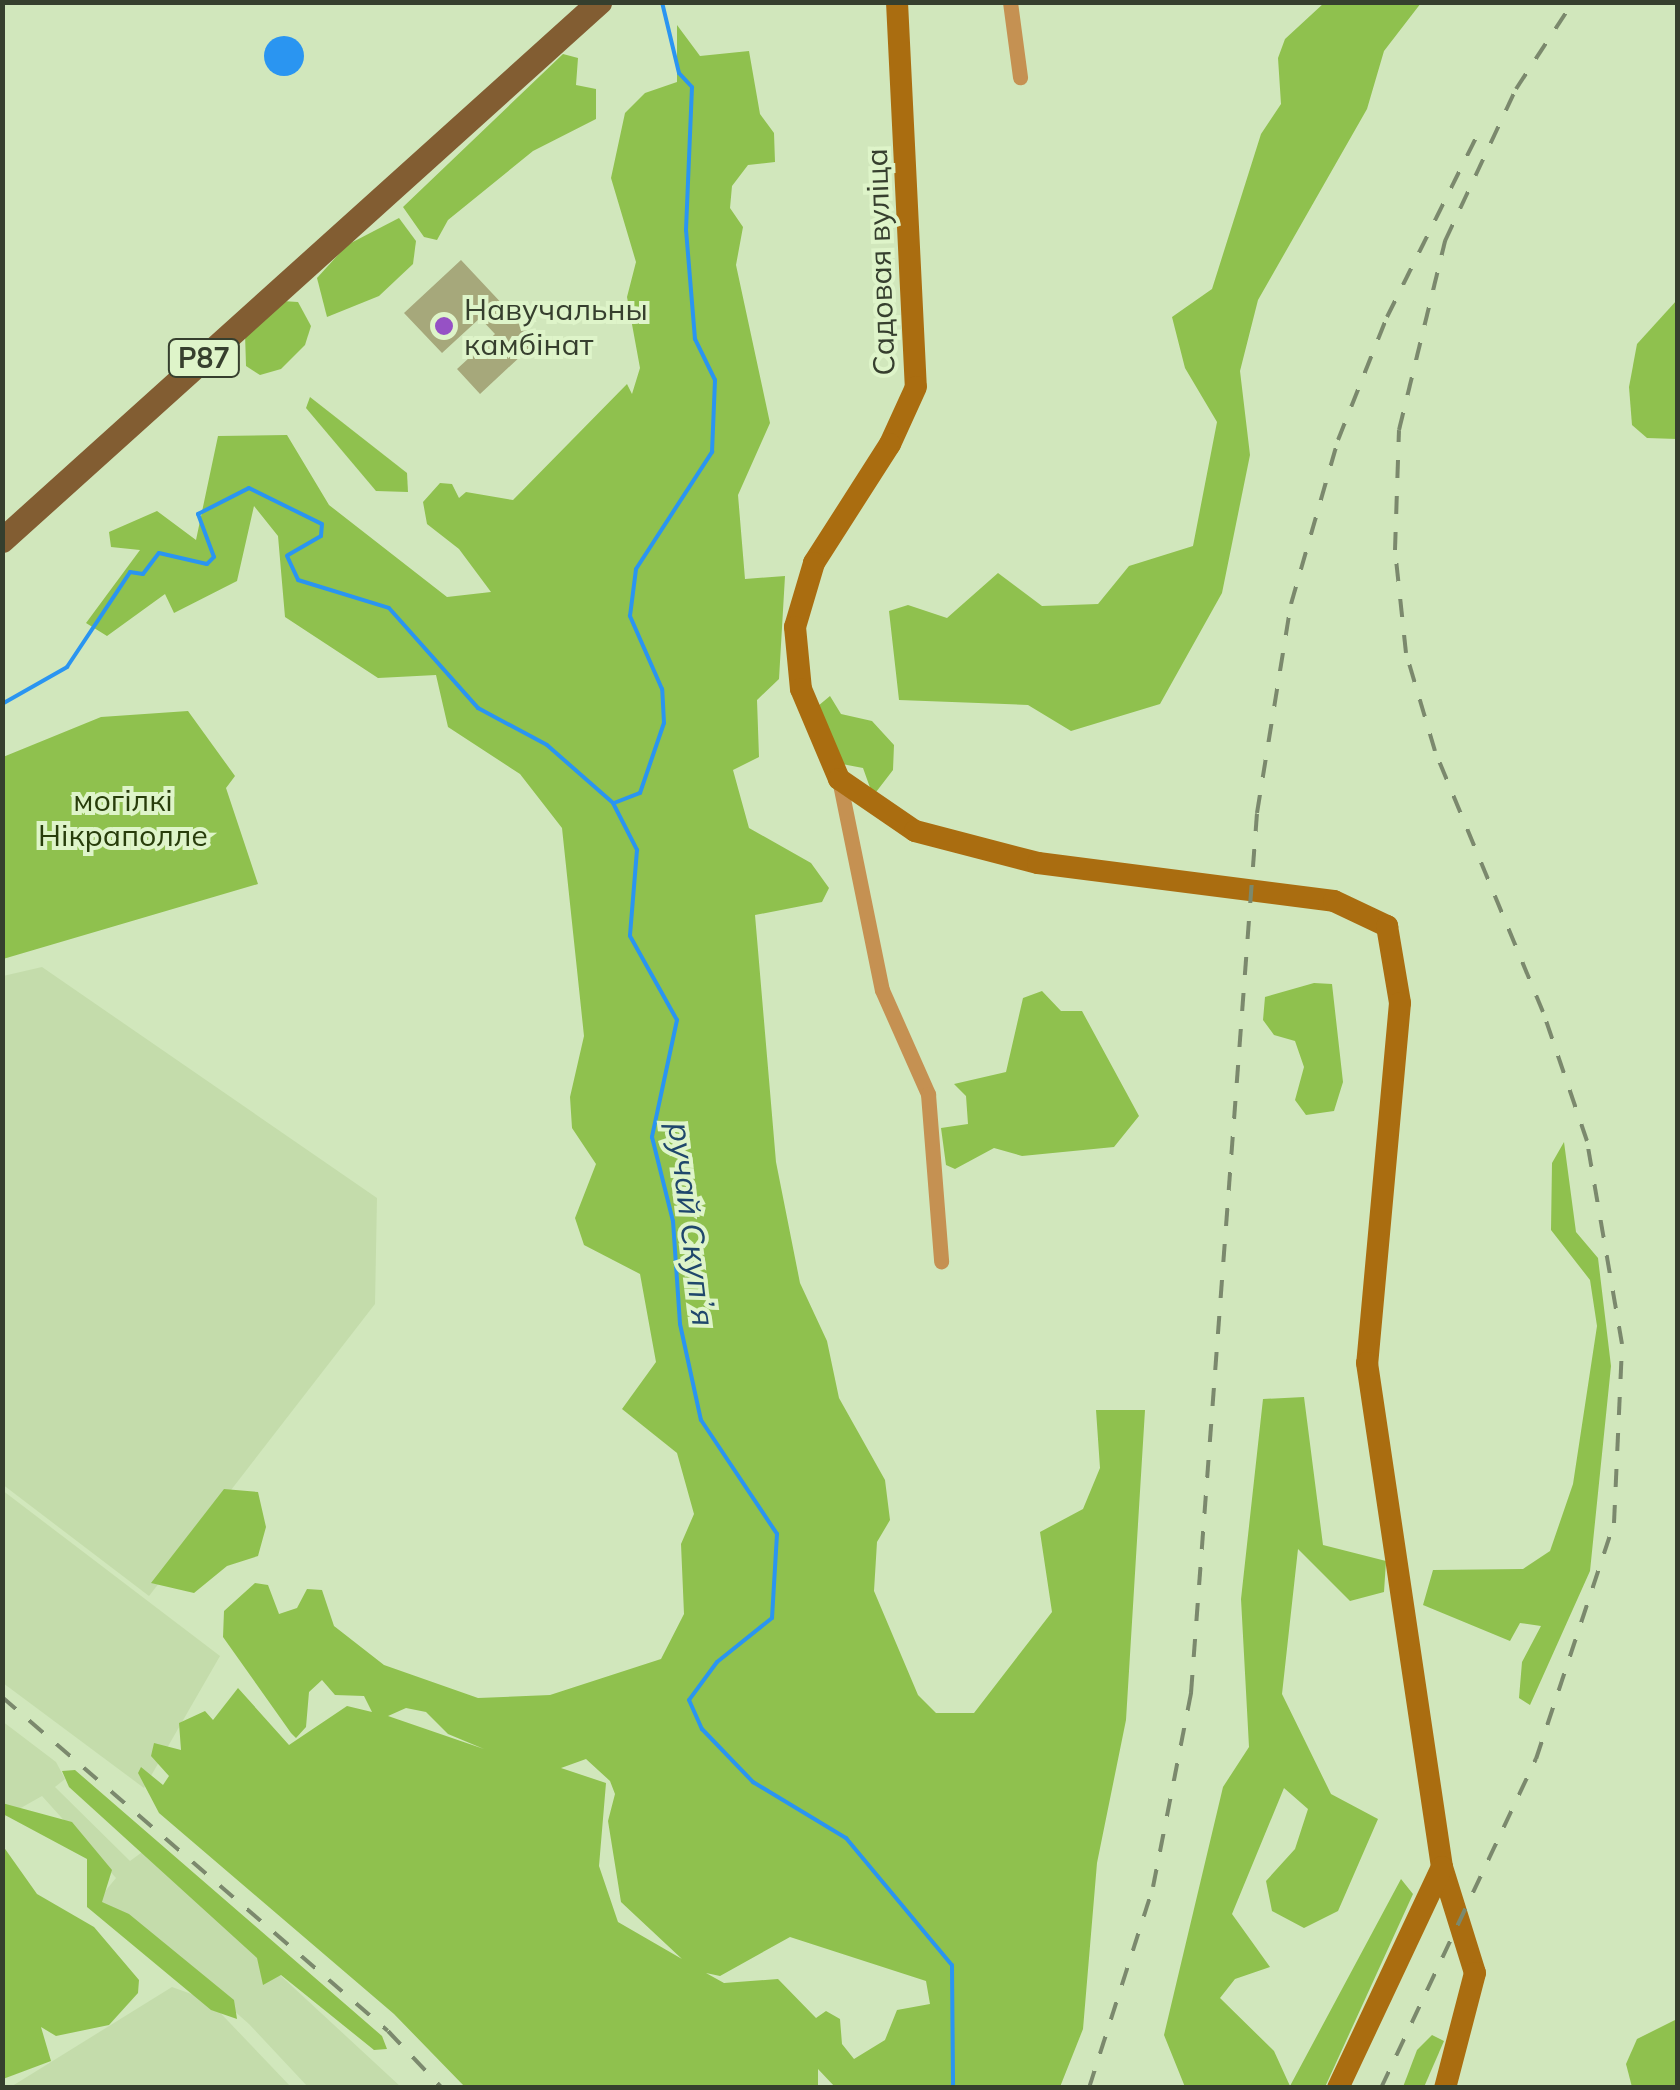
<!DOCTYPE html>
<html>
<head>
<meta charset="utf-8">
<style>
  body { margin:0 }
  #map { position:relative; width:1680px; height:2090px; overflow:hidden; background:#d1e7bc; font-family:Mulish,sans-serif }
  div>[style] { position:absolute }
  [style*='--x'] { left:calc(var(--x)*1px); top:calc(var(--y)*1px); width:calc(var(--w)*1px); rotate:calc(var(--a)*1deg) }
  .built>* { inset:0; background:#c4dcab }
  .green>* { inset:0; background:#8fc14e }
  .water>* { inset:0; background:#2a95f1 }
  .round { border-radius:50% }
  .stream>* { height:4px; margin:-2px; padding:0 2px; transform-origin:2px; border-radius:2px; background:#2a95f1 }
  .building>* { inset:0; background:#a6a87b }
  .street>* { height:15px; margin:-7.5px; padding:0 7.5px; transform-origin:7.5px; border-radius:7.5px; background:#c59152 }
  .secondary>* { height:22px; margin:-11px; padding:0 11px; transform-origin:11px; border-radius:11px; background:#aa6d10 }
  .primary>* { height:25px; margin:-12.5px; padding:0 12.5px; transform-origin:12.5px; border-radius:12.5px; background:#825d32 }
  .rail>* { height:4px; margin-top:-2px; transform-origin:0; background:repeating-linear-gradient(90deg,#7b896d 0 18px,transparent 0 36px) }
  .dots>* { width:28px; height:28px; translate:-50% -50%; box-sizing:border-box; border:5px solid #def4c9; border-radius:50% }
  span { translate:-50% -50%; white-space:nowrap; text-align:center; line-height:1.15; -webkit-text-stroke:8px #def4c9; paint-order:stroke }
  .shield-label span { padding:2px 8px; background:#def4c9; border:2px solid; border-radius:8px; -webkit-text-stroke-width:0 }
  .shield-label { font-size:28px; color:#363f2e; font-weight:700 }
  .street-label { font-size:30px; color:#363f2e }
  .poi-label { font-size:30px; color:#363f2e }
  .left { translate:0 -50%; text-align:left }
  .park-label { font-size:30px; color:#283d0b }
  .water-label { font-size:32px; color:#1f476c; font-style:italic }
  .frame { position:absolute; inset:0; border:5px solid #363f2e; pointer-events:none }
</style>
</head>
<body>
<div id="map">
  <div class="built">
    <div style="clip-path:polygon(42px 967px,377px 1198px,375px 1304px,149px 1596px,2px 1484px,3px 976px)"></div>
    <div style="clip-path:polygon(2px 1490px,220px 1656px,144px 1788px,3px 1683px)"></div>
    <div style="clip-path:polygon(2px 1721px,56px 1762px,65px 1779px,55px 1787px,130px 1861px,145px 1850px,401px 2087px,308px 2087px,249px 2024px,122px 1912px,111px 1916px,97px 1901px,116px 1878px,42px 1796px,3px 1818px)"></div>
    <div style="clip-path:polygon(172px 1987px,208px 2000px,291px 2087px,9px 2088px)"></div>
  </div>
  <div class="green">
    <div style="clip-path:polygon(1324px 3px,1421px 3px,1384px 51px,1367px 109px,1258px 300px,1240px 371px,1250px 455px,1222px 593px,1160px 704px,1071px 731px,1028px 705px,899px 700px,889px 611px,908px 605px,947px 618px,998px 573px,1042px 606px,1098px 604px,1129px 566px,1193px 546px,1217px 422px,1185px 368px,1172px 317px,1212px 289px,1261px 134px,1281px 104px,1278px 58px,1285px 39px)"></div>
    <div style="clip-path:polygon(evenodd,677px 25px,700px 56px,749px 51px,760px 114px,774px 133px,775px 162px,748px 165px,732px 186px,730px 208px,743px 227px,736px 265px,770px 423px,738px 495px,745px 579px,785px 576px,779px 679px,757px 700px,759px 757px,733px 770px,749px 828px,811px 863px,829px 888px,822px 902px,755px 915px,776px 1162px,800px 1283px,827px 1341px,839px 1398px,885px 1480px,890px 1520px,877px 1542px,874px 1591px,918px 1695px,936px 1713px,974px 1713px,1052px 1612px,1040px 1532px,1083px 1509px,1100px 1468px,1096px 1410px,1145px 1410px,1126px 1720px,1097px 1863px,1083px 2029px,1060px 2087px,835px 2087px,818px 2069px,818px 2087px,465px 2087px,394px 2014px,159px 1813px,138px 1773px,141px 1767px,163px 1785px,169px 1776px,151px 1756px,154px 1743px,181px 1750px,179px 1723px,205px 1711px,213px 1720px,238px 1688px,289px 1745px,347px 1706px,372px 1712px,364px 1696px,335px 1695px,322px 1680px,309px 1692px,306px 1727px,296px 1738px,291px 1733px,223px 1637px,224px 1611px,255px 1583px,268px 1585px,279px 1614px,297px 1608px,307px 1589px,322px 1590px,334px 1626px,384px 1665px,478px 1698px,550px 1695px,661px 1659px,684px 1614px,681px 1544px,694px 1514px,677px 1453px,622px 1409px,656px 1362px,640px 1274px,584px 1245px,575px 1218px,596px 1164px,572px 1128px,570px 1097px,584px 1036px,562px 828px,520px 774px,448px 727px,436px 675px,378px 678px,285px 617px,278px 536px,254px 506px,237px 581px,174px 613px,165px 594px,107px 636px,86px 623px,140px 550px,111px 547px,109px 532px,157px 511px,196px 540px,218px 436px,287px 435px,329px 505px,447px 597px,491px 592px,459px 549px,427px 524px,423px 502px,440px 483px,452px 484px,459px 498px,466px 492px,513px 500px,627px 384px,632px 394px,640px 368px,627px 297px,636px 262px,611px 178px,625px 113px,645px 93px,677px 82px,677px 25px,406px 1708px,426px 1712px,448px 1734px,484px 1749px,388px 1716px,406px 1708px,677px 25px,586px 1759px,610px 1781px,615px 1794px,608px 1821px,621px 1902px,682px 1959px,618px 1922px,599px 1866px,606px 1783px,561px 1768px,586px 1759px,677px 25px,790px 1937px,926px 1981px,930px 2004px,897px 2010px,885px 2040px,854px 2059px,842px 2044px,840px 2019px,826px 2011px,816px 2018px,778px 1979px,724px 1983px,706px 1973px,720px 1976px,790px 1937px)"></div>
    <div style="clip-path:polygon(563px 54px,578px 58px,576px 85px,596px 89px,596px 119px,533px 151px,448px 220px,437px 240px,424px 237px,403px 207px)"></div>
    <div style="clip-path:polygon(399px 218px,416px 241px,413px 264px,379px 296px,327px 317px,317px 278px,347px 245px)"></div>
    <div style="clip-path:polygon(1677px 300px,1677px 439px,1647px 438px,1632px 425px,1629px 387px,1637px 344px)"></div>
    <div style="clip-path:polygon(282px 301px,298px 302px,311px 326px,305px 345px,281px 369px,260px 375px,246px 366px,245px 333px)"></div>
    <div style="clip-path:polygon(310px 397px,407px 473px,408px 492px,376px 491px,306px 408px)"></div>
    <div style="clip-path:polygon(830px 696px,841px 714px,872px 721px,894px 745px,893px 770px,873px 796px,863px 768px,842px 764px,818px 706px)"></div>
    <div style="clip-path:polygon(188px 711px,235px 776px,226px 788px,258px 884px,3px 959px,3px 757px,101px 717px)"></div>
    <div style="clip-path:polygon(1314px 983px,1332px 984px,1343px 1082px,1334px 1111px,1306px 1115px,1295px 1100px,1304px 1067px,1295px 1041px,1274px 1035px,1263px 1020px,1265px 997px)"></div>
    <div style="clip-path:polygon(1042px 991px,1061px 1011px,1082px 1011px,1139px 1116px,1114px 1147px,1022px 1156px,994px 1148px,955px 1169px,946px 1165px,941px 1128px,968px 1124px,966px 1096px,954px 1084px,1006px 1072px,1023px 998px)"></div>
    <div style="clip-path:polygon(1564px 1142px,1576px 1232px,1598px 1258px,1611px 1366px,1590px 1571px,1530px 1705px,1519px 1698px,1522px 1662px,1541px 1626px,1520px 1623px,1510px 1641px,1423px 1605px,1433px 1570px,1523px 1569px,1550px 1551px,1573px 1484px,1597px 1326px,1590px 1280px,1551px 1230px,1552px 1163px)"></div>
    <div style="clip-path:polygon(1304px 1397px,1323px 1545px,1386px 1561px,1384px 1592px,1350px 1601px,1298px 1549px,1282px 1694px,1331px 1794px,1378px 1819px,1338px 1911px,1304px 1928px,1272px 1911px,1266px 1881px,1295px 1849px,1308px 1809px,1284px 1788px,1232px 1914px,1270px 1967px,1235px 1979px,1220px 1998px,1274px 2051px,1290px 2086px,1401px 1879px,1413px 1894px,1325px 2087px,1185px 2087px,1164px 2035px,1223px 1787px,1249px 1747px,1241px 1599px,1263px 1399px)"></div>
    <div style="clip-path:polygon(224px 1489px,258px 1492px,266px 1527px,258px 1556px,227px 1566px,194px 1593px,151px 1583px)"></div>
    <div style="clip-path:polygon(75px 1770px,382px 2036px,387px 2049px,374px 2050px,281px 1975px,263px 1985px,257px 1958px,69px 1787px,62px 1771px)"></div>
    <div style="clip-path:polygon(2px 1803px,72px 1822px,112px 1870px,102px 1902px,129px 1914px,234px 2000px,237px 2019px,211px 2010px,87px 1907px,87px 1859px,3px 1814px)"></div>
    <div style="clip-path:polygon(3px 1846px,37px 1894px,94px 1927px,139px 1980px,138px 1993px,109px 2025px,56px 2036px,41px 2027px,51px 2061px,3px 2079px)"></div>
    <div style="clip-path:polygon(1677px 2019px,1677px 2087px,1632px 2087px,1626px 2064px,1637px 2039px)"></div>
    <div style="clip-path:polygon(1432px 2035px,1444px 2041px,1424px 2087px,1403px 2087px,1417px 2050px)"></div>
  </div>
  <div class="water">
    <div class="round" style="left:264px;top:36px;width:40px;height:40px"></div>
  </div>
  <div class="stream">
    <div style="--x:2;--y:704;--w:75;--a:-29.6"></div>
    <div style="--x:67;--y:667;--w:114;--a:-56.4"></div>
    <div style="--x:130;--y:572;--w:13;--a:9"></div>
    <div style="--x:143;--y:574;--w:26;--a:-53"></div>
    <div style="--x:159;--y:553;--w:49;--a:12.9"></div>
    <div style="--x:207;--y:564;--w:10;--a:-45"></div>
    <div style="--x:214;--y:557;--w:46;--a:-110.4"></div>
    <div style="--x:198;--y:514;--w:57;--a:-27"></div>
    <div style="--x:249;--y:488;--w:81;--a:26.3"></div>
    <div style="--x:322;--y:524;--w:12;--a:95"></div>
    <div style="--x:321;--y:536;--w:39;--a:150"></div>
    <div style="--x:287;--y:556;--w:26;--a:65"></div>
    <div style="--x:298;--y:580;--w:95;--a:17.1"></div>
    <div style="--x:389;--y:608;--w:134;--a:48.3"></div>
    <div style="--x:478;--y:708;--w:78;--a:28.2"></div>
    <div style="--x:547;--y:745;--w:88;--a:41.3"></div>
    <div style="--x:613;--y:803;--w:53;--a:62.9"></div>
    <div style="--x:637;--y:850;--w:86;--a:94.7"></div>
    <div style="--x:630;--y:936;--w:96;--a:60.8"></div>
    <div style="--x:677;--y:1020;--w:120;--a:102.1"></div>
    <div style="--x:652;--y:1137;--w:87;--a:76"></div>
    <div style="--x:673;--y:1221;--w:103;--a:86.1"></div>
    <div style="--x:680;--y:1324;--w:98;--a:77.7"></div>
    <div style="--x:701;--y:1420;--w:137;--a:56.3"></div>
    <div style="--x:777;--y:1534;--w:84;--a:93.4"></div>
    <div style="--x:772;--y:1618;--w:70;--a:141.3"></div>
    <div style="--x:717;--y:1662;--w:47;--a:126.4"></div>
    <div style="--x:689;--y:1700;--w:32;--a:66"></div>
    <div style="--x:702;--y:1729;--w:74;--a:46.1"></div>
    <div style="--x:753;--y:1782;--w:109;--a:31.1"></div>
    <div style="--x:846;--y:1838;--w:165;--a:50.2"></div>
    <div style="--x:952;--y:1965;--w:123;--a:89.5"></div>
    <div style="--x:614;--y:803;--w:28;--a:-21"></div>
    <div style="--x:640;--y:793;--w:74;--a:-71.1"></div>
    <div style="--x:664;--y:723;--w:34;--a:-93"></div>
    <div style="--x:662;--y:689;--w:80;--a:-113.7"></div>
    <div style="--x:630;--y:616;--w:47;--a:-82.7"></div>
    <div style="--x:636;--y:569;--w:140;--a:-57"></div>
    <div style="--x:712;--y:452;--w:72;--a:-87.6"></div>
    <div style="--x:715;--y:380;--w:46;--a:-116"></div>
    <div style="--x:695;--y:339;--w:109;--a:-94.7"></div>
    <div style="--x:686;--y:230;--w:143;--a:-87.6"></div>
    <div style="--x:692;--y:87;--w:19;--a:-133"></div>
    <div style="--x:679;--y:73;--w:73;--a:-103.5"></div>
  </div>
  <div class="building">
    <div style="clip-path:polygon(461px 260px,537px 341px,480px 394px,457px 369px,495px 334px,480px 318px,442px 353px,404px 313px)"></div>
  </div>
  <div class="street">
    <div style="--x:1010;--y:2;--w:76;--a:82.4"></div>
    <div style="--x:839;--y:779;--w:215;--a:78.5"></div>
    <div style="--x:882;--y:990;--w:114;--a:66.1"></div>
    <div style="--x:928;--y:1094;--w:168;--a:85.5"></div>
  </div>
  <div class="secondary">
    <div style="--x:897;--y:2;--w:385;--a:87.2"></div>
    <div style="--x:916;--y:387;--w:63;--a:114.5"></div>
    <div style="--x:890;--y:444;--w:141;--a:122.6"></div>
    <div style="--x:814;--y:563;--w:67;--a:106.5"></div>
    <div style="--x:795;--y:627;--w:62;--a:84.5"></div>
    <div style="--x:801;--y:689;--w:98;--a:67.1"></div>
    <div style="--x:839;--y:779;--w:92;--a:34.4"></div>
    <div style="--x:915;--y:831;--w:127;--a:14.6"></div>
    <div style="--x:1038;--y:863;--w:298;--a:7.3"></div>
    <div style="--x:1334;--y:901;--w:59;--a:25.3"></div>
    <div style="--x:1387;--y:926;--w:78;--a:80.4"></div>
    <div style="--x:1400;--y:1003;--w:362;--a:95.2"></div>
    <div style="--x:1367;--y:1363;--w:510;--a:81.54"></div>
    <div style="--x:1442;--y:1867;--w:111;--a:72.7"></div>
    <div style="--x:1475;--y:1973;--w:119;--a:104.6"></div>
    <div style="--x:1338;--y:2088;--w:244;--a:-64.8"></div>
  </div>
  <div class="primary">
    <div style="--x:2;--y:540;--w:804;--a:-42.02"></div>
  </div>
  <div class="rail">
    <div style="--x:2;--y:1697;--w:510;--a:40.87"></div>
    <div style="--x:388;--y:2031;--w:79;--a:46.5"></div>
    <div style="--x:1089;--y:2088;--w:211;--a:-72.3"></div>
    <div style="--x:1153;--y:1887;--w:198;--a:-78.9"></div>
    <div style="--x:1191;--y:1693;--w:882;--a:-85.71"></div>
    <div style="--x:1257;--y:813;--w:212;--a:-80.8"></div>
    <div style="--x:1291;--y:604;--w:171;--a:-74"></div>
    <div style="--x:1338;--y:440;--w:132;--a:-68.3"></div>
    <div style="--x:1387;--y:317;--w:200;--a:-63.6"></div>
    <div style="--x:1381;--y:2088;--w:364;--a:-64.8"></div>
    <div style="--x:1536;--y:1759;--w:249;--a:-71.7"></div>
    <div style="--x:1614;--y:1523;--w:179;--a:-87.4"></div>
    <div style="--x:1622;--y:1344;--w:206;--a:-99.8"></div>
    <div style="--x:1587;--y:1141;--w:136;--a:-108.8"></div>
    <div style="--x:1543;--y:1012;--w:282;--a:-112.5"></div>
    <div style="--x:1435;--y:751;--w:102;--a:-106.5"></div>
    <div style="--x:1406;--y:653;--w:104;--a:-96.1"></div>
    <div style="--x:1395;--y:550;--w:120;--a:-88.1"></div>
    <div style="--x:1399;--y:430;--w:195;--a:-76.3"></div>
    <div style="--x:1445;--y:241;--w:168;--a:-65"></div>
    <div style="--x:1516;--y:89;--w:104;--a:-56.8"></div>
  </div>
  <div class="dots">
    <div style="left:444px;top:326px;background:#9651c5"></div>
  </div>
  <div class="shield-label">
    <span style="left:204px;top:358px">Р87</span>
  </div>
  <div class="street-label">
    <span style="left:880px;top:262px;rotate:-92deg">Садовая вуліца</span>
  </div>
  <div class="poi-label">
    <span class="left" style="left:464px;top:326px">Навучальны<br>камбінат</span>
  </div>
  <div class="park-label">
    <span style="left:123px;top:817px">могілкі<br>Нікраполле</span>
  </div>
  <div class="water-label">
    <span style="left:692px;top:1224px;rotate:83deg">ручай Скупʼя</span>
  </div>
  <div class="frame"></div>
</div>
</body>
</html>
